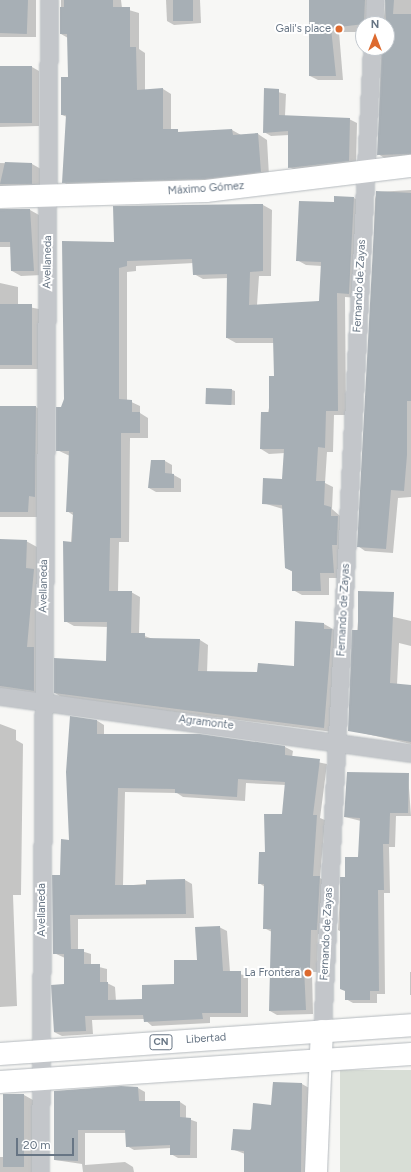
<!DOCTYPE html>
<html>
<head>
<meta charset="utf-8">
<style>
  body { margin:0 }
  #map { position:relative; width:411px; height:1172px; overflow:hidden; background:#f7f7f5; font-family:Figtree,sans-serif }
  div>[style] { position:absolute }
  [style*='--x'] { left:calc(var(--x)*1px); top:calc(var(--y)*1px); width:calc(var(--w)*1px); rotate:calc(var(--a)*1deg) }
  .green>* { inset:0; background:#d8ded6; transform-origin:0 0 }
  .shadow>* { inset:0; background:#0003; transform-origin:0 0 }
  .building>* { inset:0; background:#a7afb5; transform-origin:0 0 }
  .roads { filter:drop-shadow(0 0 1px #b5babe) drop-shadow(0 0 1px #b5babe) }
  .street>* { height:17px; margin:-8.5px; padding:0 8.5px; transform-origin:8.5px; border-radius:8.5px; background:#c3c6ca }
  .secondary>* { height:22px; margin:-11px; padding:0 11px; transform-origin:11px; border-radius:11px; background:#fff }
  .primary>* { height:22px; margin:-11px; padding:0 11px; transform-origin:11px; border-radius:11px; background:#fff }
  .dots>* { width:11px; height:11px; translate:-50% -50%; box-sizing:border-box; border:2px solid #fff; border-radius:50% }
  span { translate:-50% -50%; white-space:nowrap; text-align:center; line-height:1.15; -webkit-text-stroke:4px #fff; paint-order:stroke }
  .shield-label span { padding:1px 3px; background:#fff; border:1px solid; border-radius:3px; -webkit-text-stroke-width:0 }
  .shield-label { font-size:10px; color:#677584; font-weight:700 }
  .poi-label { font-size:11px; color:#677584 }
  .right { translate:-100% -50%; text-align:right }
  .street-label { font-size:11px; color:#677584 }
  .north { position:absolute; left:355px; top:16px; width:40px; height:40px; box-sizing:border-box; background:#fff; border:1px solid #c2c8ce; border-radius:50%; rotate:0deg; font-size:11px; font-weight:700; line-height:16px; text-align:center; color:#677584 }
  .north::after { content:''; display:block; margin:auto; width:14px; height:18px; background:#dd6a2f; clip-path:polygon(50% 0,100% 100%,50% 72%,0 100%) }
  .scale { position:absolute; left:16px; top:1138px; width:58px; height:18px; box-sizing:border-box; border:2px solid #677584; border-top:0; padding-left:5px; font-size:12px; line-height:14px; white-space:nowrap; color:#677584; -webkit-text-stroke:3px #fff; paint-order:stroke }
</style>
</head>
<body>
<div id="map">
  <div class="green">
    <div style="left:411px;top:1070px;width:102px;height:71px;rotate:90deg"></div>
  </div>
  <div class="shadow">
    <div style="left:0;top:0;width:36px;height:37px"></div>
    <div style="clip-path:polygon(61px 0,121px 0,122px 8px,139px 13px,139px 49px,145px 53px,145px 91px,163px 89px,171px 94px,171px 130px,183px 133px,232px 130px,241px 135px,258px 134px,267px 140px,269px 176px,215px 183px,71px 187px,63px 182px,67px 117px,62px 115px,69px 78px,68px 38px,61px 34px)"></div>
    <div style="clip-path:polygon(166px 0,200px 0,201px 23px,174px 25px,167px 21px)"></div>
    <div style="clip-path:polygon(310px 0,377px 0,373px 24px,363px 24px,363px 32px,339px 32px,343px 80px,318px 80px,310px 76px)"></div>
    <div style="clip-path:polygon(386px 0,411px 0,411px 159px,386px 159px,378px 154px,381px 48px,387px 48px,387px 24px,383px 24px)"></div>
    <div style="clip-path:polygon(0 67px,32px 67px,39px 71px,39px 126px,0 127px)"></div>
    <div style="clip-path:polygon(265px 89px,286px 94px,285px 116px,349px 119px,357px 123px,356px 165px,297px 171px,289px 167px,289px 135px,271px 136px,264px 132px)"></div>
    <div style="clip-path:polygon(0 163px,32px 164px,41px 169px,40px 188px,0 196px)"></div>
    <div style="clip-path:polygon(411px 190px,411px 497px,398px 498px,393px 553px,365px 551px,358px 546px,371px 338px,375px 199px,377px 192px)"></div>
    <div style="clip-path:polygon(335px 197px,354px 198px,363px 203px,358px 298px,345px 297px,346px 415px,334px 415px,333px 452px,327px 452px,325px 483px,333px 487px,332px 509px,347px 522px,342px 578px,329px 578px,329px 595px,302px 595px,293px 590px,293px 572px,286px 568px,283px 509px,263px 503px,283px 480px,285px 453px,269px 454px,261px 449px,275px 377px,274px 343px,236px 343px,227px 338px,228px 278px,203px 279px,194px 274px,194px 263px,136px 266px,136px 271px,127px 272px,127px 400px,140px 406px,140px 413px,148px 418px,148px 438px,130px 438px,129px 542px,119px 542px,118px 592px,131px 592px,140px 597px,139px 634px,153px 639px,200px 640px,208px 645px,207px 673px,258px 673px,295px 667px,324px 624px,333px 629px,341px 635px,333px 732px,63px 698px,55px 693px,107px 662px,108px 627px,74px 626px,65px 621px,73px 515px,67px 511px,70px 456px,57px 450px,62px 408px,115px 243px,263px 205px,272px 210px,271px 276px,259px 276px,257px 305px,320px 302px,322px 266px,306px 265px,297px 260px,335px 203px)"></div>
    <div style="clip-path:polygon(0 209px,30px 210px,39px 215px,42px 275px,21px 276px,12px 271px,11px 247px,0 247px)"></div>
    <div style="clip-path:polygon(0 283px,18px 287px,18px 305px,39px 309px,40px 369px,0 369px)"></div>
    <div style="clip-path:polygon(232px 390px,235px 391px,235px 405px,207px 403px)"></div>
    <div style="clip-path:polygon(0 407px,36px 407px,45px 413px,37px 517px,0 517px)"></div>
    <div style="clip-path:polygon(165px 461px,172px 465px,172px 474px,181px 479px,181px 492px,156px 492px,149px 488px)"></div>
    <div style="clip-path:polygon(0 540px,26px 541px,37px 547px,44px 696px,0 692px)"></div>
    <div style="clip-path:polygon(359px 609px,411px 621px,411px 646px,399px 643px,397px 685px,411px 686px,411px 744px,349px 730px)"></div>
    <div style="clip-path:polygon(96px 720px,104px 725px,104px 735px,285px 747px,293px 751px,292px 757px,327px 764px,320px 818px,325px 820px,320px 878px,327px 882px,324px 934px,318px 934px,317px 972px,312px 972px,313px 1014px,277px 1015px,270px 1011px,272px 932px,264px 928px,265px 887px,259px 883px,266px 853px,283px 815px,286px 785px,246px 783px,245px 801px,183px 797px,177px 793px,125px 792px,123px 886px,185px 880px,192px 884px,194px 918px,78px 919px,78px 950px,91px 954px,91px 965px,107px 969px,107px 983px,115px 987px,116px 1001px,143px 1000px,175px 985px,198px 961px,219px 927px,227px 931px,230px 972px,248px 976px,248px 1017px,210px 1017px,210px 1023px,152px 1026px,144px 1019px,92px 1020px,93px 1034px,62px 1036px,54px 1032px,65px 985px,65px 958px,54px 953px,61px 876px)"></div>
    <div style="clip-path:polygon(0 724px,16px 730px,16px 740px,23px 744px,21px 895px,13px 895px,17px 1006px,0 1007px)"></div>
    <div style="clip-path:polygon(408px 774px,411px 816px,396px 816px,395px 847px,389px 847px,390px 893px,384px 893px,385px 994px,377px 994px,377px 1003px,353px 1003px,346px 999px,343px 933px,338px 930px,341px 878px,346px 878px,359px 858px,361px 821px,345px 817px)"></div>
    <div style="left:410px;top:972px;width:1px;height:23px"></div>
    <div style="clip-path:polygon(273px 1083px,302px 1084px,311px 1089px,311px 1172px,245px 1172px,245px 1154px,232px 1149px,272px 1106px)"></div>
    <div style="clip-path:polygon(138px 1088px,145px 1092px,145px 1102px,180px 1102px,186px 1106px,186px 1118px,197px 1122px,197px 1158px,178px 1158px,171px 1154px,171px 1148px,134px 1150px,127px 1146px,126px 1133px,85px 1133px,85px 1165px,125px 1162px,133px 1167px,134px 1172px,83px 1172px,82px 1164px,55px 1160px,55px 1092px)"></div>
    <div style="clip-path:polygon(4px 1095px,24px 1095px,33px 1100px,35px 1172px,0 1172px,0 1157px,4px 1157px)"></div>
  </div>
  <div class="building">
    <div style="left:28px;top:0;width:34px;height:28px;rotate:92deg"></div>
    <div style="clip-path:polygon(64px 0,113px 0,113px 7px,130px 7px,130px 47px,136px 47px,137px 90px,163px 88px,163px 129px,178px 129px,178px 132px,232px 129px,233px 135px,258px 133px,261px 172px,205px 179px,62px 183px,66px 115px,61px 115px,61px 77px,68px 77px,67px 34px,60px 34px,60px 7px,64px 7px)"></div>
    <div style="left:173px;top:0;width:20px;height:21px"></div>
    <div style="clip-path:polygon(309px 0,365px 0,364px 24px,331px 28px,336px 76px,309px 76px)"></div>
    <div style="clip-path:polygon(385px 0,394px 0,393px 14px,411px 14px,411px 154px,377px 155px,382px 48px,387px 48px)"></div>
    <div style="left:0;top:66px;width:32px;height:57px"></div>
    <div style="clip-path:polygon(264px 88px,279px 89px,279px 115px,350px 118px,349px 161px,288px 168px,288px 131px,263px 133px)"></div>
    <div style="clip-path:polygon(5px 162px,32px 163px,32px 184px,0 184px)"></div>
    <div style="clip-path:polygon(376px 191px,411px 193px,411px 401px,407px 401px,407px 455px,404px 491px,391px 490px,386px 549px,357px 547px)"></div>
    <div style="clip-path:polygon(334px 196px,354px 197px,349px 294px,337px 293px,338px 411px,326px 411px,325px 448px,318px 447px,316px 481px,325px 481px,324px 505px,331px 507px,331px 516px,338px 516px,337px 545px,332px 545px,334px 573px,320px 573px,321px 591px,292px 591px,292px 571px,285px 568px,282px 505px,262px 504px,263px 478px,282px 479px,284px 449px,260px 449px,261px 412px,269px 412px,269px 376px,274px 376px,273px 338px,226px 338px,227px 274px,193px 275px,192px 259px,127px 261px,127px 266px,119px 268px,119px 399px,132px 400px,132px 412px,140px 412px,140px 433px,121px 433px,121px 538px,110px 538px,109px 591px,132px 591px,131px 633px,145px 633px,145px 638px,200px 639px,198px 671px,257px 672px,258px 663px,294px 666px,295px 621px,324px 623px,324px 629px,332px 629px,324px 728px,54px 693px,54px 658px,106px 661px,107px 622px,64px 622px,63px 541px,72px 542px,73px 512px,66px 512px,69px 451px,56px 451px,56px 407px,61px 407px,64px 399px,62px 241px,114px 242px,113px 206px,263px 204px,263px 271px,250px 272px,249px 305px,319px 301px,321px 262px,296px 261px,299px 201px,334px 202px)"></div>
    <div style="clip-path:polygon(0 209px,30px 209px,34px 271px,11px 271px,10px 242px,0 242px)"></div>
    <div style="left:0;top:304px;width:32px;height:61px"></div>
    <div style="left:206px;top:388px;width:26px;height:16px;rotate:2deg"></div>
    <div style="clip-path:polygon(0 406px,36px 406px,35px 497px,29px 496px,28px 512px,0 512px)"></div>
    <div style="clip-path:polygon(151px 460px,165px 460px,165px 473px,174px 474px,174px 488px,148px 488px)"></div>
    <div style="clip-path:polygon(0 539px,27px 540px,26px 568px,34px 569px,27px 647px,34px 647px,34px 691px,0 686px)"></div>
    <div style="clip-path:polygon(358px 591px,394px 592px,390px 683px,411px 685px,411px 742px,348px 731px,352px 630px,358px 630px)"></div>
    <div style="clip-path:polygon(70px 716px,97px 720px,97px 734px,200px 734px,285px 746px,285px 755px,320px 759px,313px 815px,317px 815px,313px 876px,320px 876px,317px 930px,311px 930px,310px 968px,304px 968px,306px 1010px,269px 1011px,271px 929px,263px 929px,264px 884px,258px 884px,259px 852px,265px 852px,264px 814px,282px 814px,285px 782px,238px 779px,237px 797px,175px 793px,175px 789px,118px 788px,115px 885px,146px 885px,146px 880px,185px 879px,186px 914px,70px 915px,71px 949px,84px 949px,84px 964px,100px 964px,100px 982px,108px 982px,108px 1000px,142px 999px,142px 985px,174px 984px,174px 960px,197px 960px,195px 927px,220px 926px,223px 971px,241px 971px,241px 1013px,202px 1013px,203px 1019px,144px 1022px,143px 1015px,85px 1016px,86px 1031px,54px 1032px,51px 985px,64px 984px,64px 954px,53px 954px,52px 875px,60px 875px,61px 839px,69px 840px,66px 772px)"></div>
    <div style="clip-path:polygon(347px 772px,409px 773px,408px 813px,390px 813px,389px 844px,383px 844px,384px 890px,378px 890px,379px 991px,370px 991px,370px 1000px,345px 1000px,345px 991px,340px 989px,340px 877px,345px 877px,345px 857px,358px 857px,360px 818px,344px 817px)"></div>
    <div style="clip-path:polygon(273px 1082px,302px 1083px,301px 1172px,244px 1172px,244px 1151px,231px 1150px,233px 1129px,251px 1130px,253px 1103px,271px 1105px)"></div>
    <div style="clip-path:polygon(121px 1086px,138px 1087px,139px 1101px,180px 1101px,180px 1117px,191px 1118px,190px 1155px,170px 1155px,170px 1145px,126px 1147px,125px 1130px,78px 1130px,78px 1161px,54px 1160px,54px 1091px)"></div>
    <div style="left:3px;top:1094px;width:21px;height:73px"></div>
  </div>
  <div class="roads">
    <div class="street">
      <div style="--x:374;--y:24;--w:24;--a:-88"></div>
      <div style="--x:0;--y:696;--w:415;--a:7.9"></div>
      <div style="--x:322;--y:1031;--w:984;--a:-87.09"></div>
      <div style="--x:40;--y:1172;--w:1172;--a:-89.56"></div>
    </div>
    <div class="secondary">
      <div style="--x:0;--y:197;--w:206;--a:-1.7"></div>
      <div style="--x:206;--y:191;--w:207;--a:-7"></div>
      <div style="--x:316;--y:1172;--w:141;--a:-87.6"></div>
    </div>
    <div class="primary">
      <div style="--x:0;--y:1054;--w:412;--a:-4"></div>
      <div style="--x:0;--y:1082;--w:412;--a:-3.9"></div>
    </div>
  </div>
  <div class="dots">
    <div style="left:339px;top:29px;background:#dd6a2f"></div>
    <div style="left:308px;top:973px;background:#dd6a2f"></div>
  </div>
  <div class="shield-label">
    <span style="left:161px;top:1042px">CN</span>
  </div>
  <div class="poi-label">
    <span class="right" style="left:331px;top:29px">Gali's place</span>
    <span class="right" style="left:300px;top:973px">La Frontera</span>
  </div>
  <div class="street-label">
    <span style="left:206px;top:189px;rotate:-4deg">Máximo Gómez</span>
    <span style="left:48px;top:262px;rotate:-89deg">Avellaneda</span>
    <span style="left:360px;top:286px;rotate:-87deg">Fernando de Zayas</span>
    <span style="left:44px;top:586px;rotate:-89deg">Avellaneda</span>
    <span style="left:344px;top:610px;rotate:-87deg">Fernando de Zayas</span>
    <span style="left:206px;top:723px;rotate:7deg">Agramonte</span>
    <span style="left:42px;top:910px;rotate:-90deg">Avellaneda</span>
    <span style="left:327px;top:934px;rotate:-87deg">Fernando de Zayas</span>
    <span style="left:206px;top:1039px;rotate:-4deg">Libertad</span>
  </div>
  <div class="north">N</div>
  <div class="scale">20 m</div>
</div>
</body>
</html>
